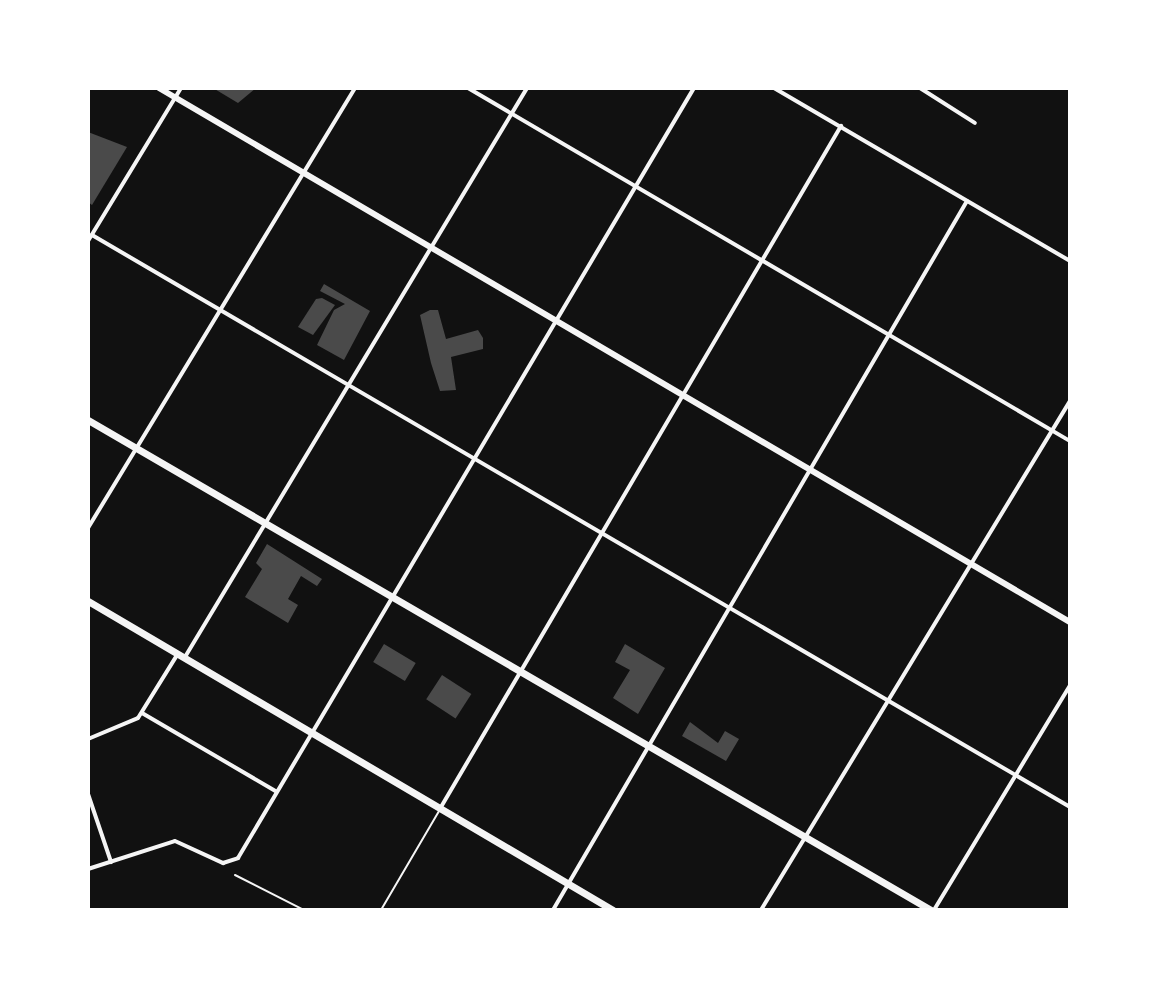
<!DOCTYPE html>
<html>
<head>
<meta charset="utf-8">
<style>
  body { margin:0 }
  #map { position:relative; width:1158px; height:998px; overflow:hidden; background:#111; font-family:"Fira Sans",sans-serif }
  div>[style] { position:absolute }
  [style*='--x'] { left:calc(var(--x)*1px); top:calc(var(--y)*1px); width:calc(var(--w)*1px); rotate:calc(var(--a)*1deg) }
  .building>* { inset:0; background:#4a4a4a; transform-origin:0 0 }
  .service>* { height:2px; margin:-1px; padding:0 1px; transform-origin:1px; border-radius:1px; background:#f5f5f5 }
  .minor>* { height:4px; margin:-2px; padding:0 2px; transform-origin:2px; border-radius:2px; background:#f5f5f5 }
  .tertiary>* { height:6px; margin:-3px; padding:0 3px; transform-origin:3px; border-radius:3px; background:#f5f5f5 }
  .primary>* { height:7px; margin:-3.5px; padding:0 3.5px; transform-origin:3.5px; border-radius:3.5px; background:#f5f5f5 }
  span { translate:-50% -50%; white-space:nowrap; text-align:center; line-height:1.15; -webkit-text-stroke:6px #fff; paint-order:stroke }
  .frame { position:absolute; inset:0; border:90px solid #fff; pointer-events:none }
</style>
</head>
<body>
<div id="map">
  <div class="building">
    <div style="clip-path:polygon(213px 88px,256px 88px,238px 103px)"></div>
    <div style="clip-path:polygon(88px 132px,127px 147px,92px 205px,88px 202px)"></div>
    <div style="clip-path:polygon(324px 284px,370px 311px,344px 360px,317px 345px,334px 310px,345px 304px,320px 291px)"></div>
    <div style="clip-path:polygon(322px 298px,335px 305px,313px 335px,298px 327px,316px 299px)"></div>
    <div style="clip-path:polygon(430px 310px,438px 310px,446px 339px,478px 330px,483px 338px,483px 349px,451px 357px,456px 390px,440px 391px,431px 363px,420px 315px)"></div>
    <div style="clip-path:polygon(267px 544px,322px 579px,317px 586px,301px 576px,288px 599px,298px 605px,288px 623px,245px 597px,262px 569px,256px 563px)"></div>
    <div style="left:384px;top:644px;width:37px;height:21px;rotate:31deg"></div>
    <div style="clip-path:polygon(625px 644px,665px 668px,638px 714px,613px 698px,630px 670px,615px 662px)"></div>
    <div style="left:442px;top:675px;width:35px;height:29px;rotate:33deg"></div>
    <div style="clip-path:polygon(690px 722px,718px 743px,725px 731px,739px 739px,726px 761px,682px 736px)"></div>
  </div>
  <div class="service">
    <div style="--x:235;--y:875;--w:77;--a:26.9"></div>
    <div style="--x:381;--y:910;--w:115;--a:-59.6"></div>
  </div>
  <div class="minor">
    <div style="--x:468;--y:88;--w:698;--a:30.39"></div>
    <div style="--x:774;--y:88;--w:343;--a:30.3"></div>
    <div style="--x:920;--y:88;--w:65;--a:32.5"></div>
    <div style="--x:92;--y:235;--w:1133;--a:30.32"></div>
    <div style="--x:88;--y:241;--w:179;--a:-58.7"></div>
    <div style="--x:88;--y:528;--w:515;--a:-58.75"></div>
    <div style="--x:185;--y:657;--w:664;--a:-58.99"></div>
    <div style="--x:142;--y:713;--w:156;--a:30.3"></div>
    <div style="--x:88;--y:739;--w:54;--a:-22.8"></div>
    <div style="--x:138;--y:718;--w:74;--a:-58.2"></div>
    <div style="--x:88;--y:794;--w:72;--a:71.3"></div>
    <div style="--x:441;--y:807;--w:790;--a:-59.57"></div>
    <div style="--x:88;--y:869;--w:91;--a:-17.8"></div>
    <div style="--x:175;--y:841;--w:53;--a:24.6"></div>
    <div style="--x:223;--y:863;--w:16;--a:-18"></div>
    <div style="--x:238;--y:858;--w:895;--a:-59.37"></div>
    <div style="--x:553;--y:910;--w:821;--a:-59.72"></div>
    <div style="--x:761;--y:910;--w:595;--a:-58.74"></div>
    <div style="--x:934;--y:910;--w:263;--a:-58.8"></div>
  </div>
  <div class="tertiary">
    <div style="--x:159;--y:88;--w:1056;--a:30.38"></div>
  </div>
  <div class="primary">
    <div style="--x:88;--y:420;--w:975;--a:30.17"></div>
    <div style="--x:88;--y:601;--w:609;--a:30.48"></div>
  </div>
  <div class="frame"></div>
</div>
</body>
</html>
